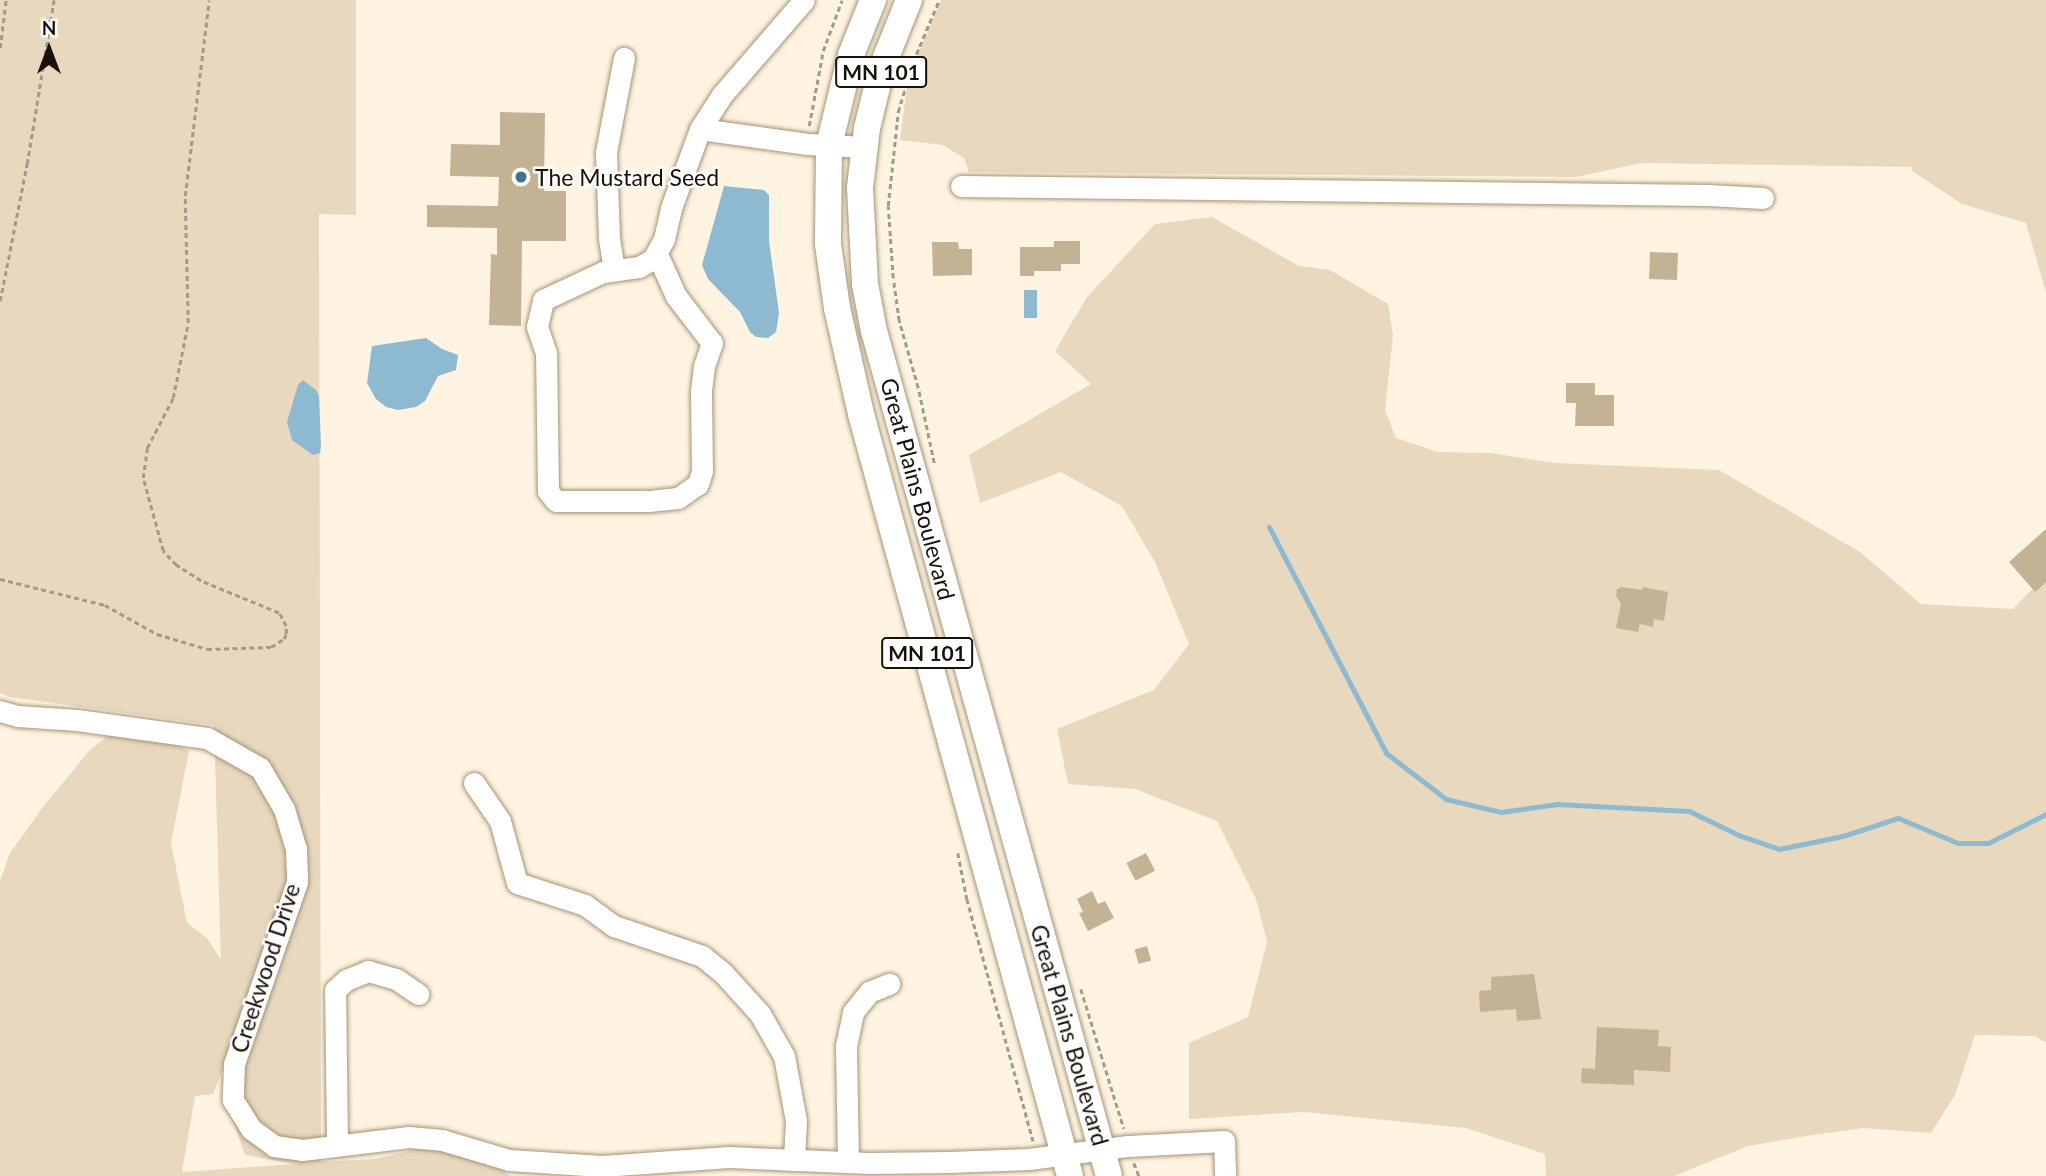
<!DOCTYPE html>
<html>
<head>
<meta charset="utf-8">
<style>
  body { margin:0 }
  #map { position:relative; width:2046px; height:1176px; overflow:hidden; background:#fff3e1; font-family:Lato,sans-serif }
  div>[style] { position:absolute }
  [style*='--x'] { left:calc(var(--x)*1px); top:calc(var(--y)*1px); width:calc(var(--w)*1px); rotate:calc(var(--a)*1deg) }
  .green>* { inset:0; background:#e7d8be }
  .water>* { inset:0; background:#8dbad1; transform-origin:0 0 }
  .stream>* { height:5px; margin:-2.5px; padding:0 2.5px; transform-origin:2.5px; border-radius:2.5px; background:#8dbad1 }
  .building>* { inset:0; background:#c4b295; transform-origin:0 0 }
  .path>* { height:2.5px; margin-top:-1.25px; transform-origin:0; background:repeating-linear-gradient(90deg,#a39a8b 0 5px,transparent 0 8.5px) }
  .roads { filter:drop-shadow(0 0 2px #a59477) drop-shadow(0 0 2px #a59477) }
  .minor>* { height:21px; margin:-10.5px; padding:0 10.5px; transform-origin:10.5px; border-radius:10.5px; background:#fff }
  .major>* { height:26px; margin:-13px; padding:0 13px; transform-origin:13px; border-radius:13px; background:#fff }
  .dots>* { width:19px; height:19px; translate:-50% -50%; box-sizing:border-box; border:4px solid #fff; border-radius:50% }
  span { translate:-50% -50%; white-space:nowrap; text-align:center; line-height:1.15; -webkit-text-stroke:5px #fff; paint-order:stroke }
  .shield-label span { padding:2px 5px; background:#fff; border:2px solid; border-radius:5px; -webkit-text-stroke-width:0 }
  .shield-label { font-size:21px; color:#171107; font-weight:700 }
  .poi-label { font-size:23px; color:#171107 }
  .left { translate:0 -50%; text-align:left }
  .street-label { font-size:23px; color:#171107 }
  .north { position:absolute; left:14px; top:14px; width:70px; height:70px; -webkit-text-stroke:5px #fff; paint-order:stroke; rotate:0deg; font-size:19px; font-weight:700; line-height:28px; text-align:center; color:#171107 }
  .north::after { content:''; display:block; margin:auto; width:24px; height:32px; background:#171107; clip-path:polygon(50% 0,100% 100%,50% 72%,0 100%) }
</style>
</head>
<body>
<div id="map">
  <div class="green">
    <div style="clip-path:polygon(evenodd,0 0,356px 0,356px 215px,319px 214px,321px 1162px,375px 1159px,421px 1148px,476px 1151px,510px 1176px,0 1176px,0 881px,10px 853px,43px 807px,89px 751px,117px 728px,161px 735px,189px 751px,171px 843px,187px 923px,207px 938px,221px 960px,214px 725px,10px 697px,0 693px,0 0,225px 1064px,230px 1112px,245px 1155px,294px 1164px,182px 1172px,195px 1096px,213px 1094px,225px 1064px)"></div>
    <div style="clip-path:polygon(941px 0,2046px 0,2046px 293px,2026px 223px,1962px 204px,1912px 171px,1912px 167px,1641px 163px,1576px 177px,969px 172px,964px 158px,943px 145px,900px 140px,908px 79px)"></div>
    <div style="clip-path:polygon(1212px 217px,1299px 266px,1330px 270px,1388px 304px,1393px 335px,1385px 410px,1396px 438px,1438px 452px,1490px 453px,1555px 463px,1719px 470px,1860px 552px,1921px 604px,2013px 609px,2046px 575px,2046px 1043px,2035px 1036px,1975px 1035px,1955px 1095px,1931px 1133px,1863px 1128px,1806px 1136px,1748px 1146px,1674px 1176px,1546px 1176px,1545px 1154px,1466px 1128px,1304px 1112px,1189px 1119px,1189px 1043px,1248px 1017px,1267px 942px,1256px 899px,1217px 821px,1135px 789px,1068px 784px,1057px 729px,1154px 690px,1189px 644px,1155px 562px,1122px 506px,1061px 472px,980px 503px,969px 455px,1091px 384px,1055px 351px,1087px 297px,1155px 224px)"></div>
  </div>
  <div class="water">
    <div style="clip-path:polygon(724px 186px,764px 190px,769px 195px,769px 241px,779px 313px,776px 332px,768px 338px,756px 337px,750px 332px,740px 312px,708px 279px,702px 265px)"></div>
    <div style="left:1024px;top:290px;width:13px;height:28px"></div>
    <div style="clip-path:polygon(426px 338px,442px 349px,458px 355px,456px 370px,438px 376px,425px 401px,416px 407px,398px 410px,386px 407px,376px 399px,367px 383px,372px 346px)"></div>
    <div style="clip-path:polygon(303px 380px,316px 390px,319px 396px,321px 446px,320px 453px,313px 455px,292px 440px,287px 422px,298px 385px)"></div>
  </div>
  <div class="stream">
    <div style="--x:1269;--y:527;--w:254;--a:62.6"></div>
    <div style="--x:1386;--y:753;--w:76;--a:37.5"></div>
    <div style="--x:1446;--y:799;--w:57;--a:13.3"></div>
    <div style="--x:1501;--y:812;--w:57;--a:-8.1"></div>
    <div style="--x:1557;--y:804;--w:132;--a:3"></div>
    <div style="--x:1689;--y:811;--w:58;--a:25.7"></div>
    <div style="--x:1741;--y:836;--w:40;--a:18.9"></div>
    <div style="--x:1779;--y:849;--w:65;--a:-11.5"></div>
    <div style="--x:1843;--y:836;--w:58;--a:-18.1"></div>
    <div style="--x:1898;--y:818;--w:65;--a:22.6"></div>
    <div style="--x:1958;--y:843;--w:30;--a:0"></div>
    <div style="--x:1988;--y:843;--w:65;--a:-26.6"></div>
  </div>
  <div class="building">
    <div style="clip-path:polygon(500px 112px,545px 113px,544px 191px,566px 191px,566px 241px,522px 241px,521px 326px,489px 325px,491px 254px,497px 255px,497px 228px,427px 227px,427px 205px,498px 206px,499px 177px,450px 176px,451px 144px,500px 145px)"></div>
    <div style="clip-path:polygon(1054px 241px,1080px 241px,1080px 264px,1061px 264px,1061px 271px,1034px 271px,1034px 276px,1020px 276px,1020px 247px,1054px 247px)"></div>
    <div style="clip-path:polygon(932px 242px,958px 242px,959px 249px,972px 249px,972px 275px,933px 276px)"></div>
    <div style="left:1650px;top:252px;width:28px;height:27px;rotate:2deg"></div>
    <div style="clip-path:polygon(1566px 383px,1595px 383px,1595px 395px,1614px 395px,1614px 426px,1575px 426px,1576px 403px,1566px 403px)"></div>
    <div style="clip-path:polygon(2046px 529px,2046px 582px,2035px 592px,2009px 562px)"></div>
    <div style="clip-path:polygon(1622px 587px,1642px 590px,1643px 587px,1668px 592px,1664px 621px,1654px 619px,1653px 627px,1640px 624px,1638px 632px,1616px 628px,1621px 604px,1616px 596px,1617px 589px)"></div>
    <div style="left:1146px;top:853px;width:20px;height:22px;rotate:63deg"></div>
    <div style="clip-path:polygon(1092px 891px,1098px 904px,1105px 901px,1114px 918px,1088px 931px,1079px 913px,1083px 912px,1077px 899px)"></div>
    <div style="left:1147px;top:946px;width:15px;height:13px;rotate:74deg"></div>
    <div style="clip-path:polygon(1534px 974px,1541px 1019px,1517px 1021px,1516px 1009px,1480px 1012px,1479px 991px,1491px 990px,1491px 977px)"></div>
    <div style="clip-path:polygon(1597px 1027px,1659px 1030px,1658px 1046px,1671px 1047px,1670px 1072px,1634px 1070px,1634px 1085px,1581px 1083px,1582px 1068px,1595px 1069px)"></div>
  </div>
  <div class="path">
    <div style="--x:0;--y:48;--w:48;--a:-82.9"></div>
    <div style="--x:809;--y:126;--w:76;--a:-79.4"></div>
    <div style="--x:823;--y:51;--w:54;--a:-69.6"></div>
    <div style="--x:0;--y:301;--w:140;--a:-78.9"></div>
    <div style="--x:27;--y:164;--w:166;--a:-80.7"></div>
    <div style="--x:934;--y:463;--w:77;--a:-102"></div>
    <div style="--x:918;--y:388;--w:70;--a:-105.8"></div>
    <div style="--x:899;--y:321;--w:43;--a:-97.9"></div>
    <div style="--x:893;--y:278;--w:72;--a:-94"></div>
    <div style="--x:888;--y:206;--w:95;--a:-83.9"></div>
    <div style="--x:898;--y:112;--w:52;--a:-73.3"></div>
    <div style="--x:913;--y:62;--w:67;--a:-67.2"></div>
    <div style="--x:0;--y:579;--w:108;--a:13.9"></div>
    <div style="--x:105;--y:605;--w:60;--a:29.1"></div>
    <div style="--x:157;--y:634;--w:52;--a:16.7"></div>
    <div style="--x:207;--y:649;--w:64;--a:-1.8"></div>
    <div style="--x:271;--y:647;--w:15;--a:-32"></div>
    <div style="--x:284;--y:639;--w:5;--a:-68"></div>
    <div style="--x:286;--y:634;--w:8;--a:-90"></div>
    <div style="--x:286;--y:626;--w:15;--a:-118"></div>
    <div style="--x:279;--y:613;--w:84;--a:-157.7"></div>
    <div style="--x:201;--y:581;--w:30;--a:-147"></div>
    <div style="--x:176;--y:565;--w:19;--a:-133"></div>
    <div style="--x:163;--y:551;--w:76;--a:-105.3"></div>
    <div style="--x:143;--y:478;--w:30;--a:-82"></div>
    <div style="--x:147;--y:448;--w:56;--a:-62.5"></div>
    <div style="--x:173;--y:398;--w:76;--a:-78.7"></div>
    <div style="--x:188;--y:323;--w:127;--a:-91.4"></div>
    <div style="--x:185;--y:196;--w:197;--a:-83"></div>
    <div style="--x:958;--y:853;--w:47;--a:78.9"></div>
    <div style="--x:967;--y:899;--w:251;--a:74.7"></div>
    <div style="--x:1081;--y:989;--w:146;--a:72.9"></div>
    <div style="--x:1134;--y:1163;--w:14;--a:69"></div>
  </div>
  <div class="roads">
    <div class="minor">
      <div style="--x:700;--y:129;--w:109;--a:7.9"></div>
      <div style="--x:808;--y:144;--w:56;--a:3.1"></div>
      <div style="--x:961;--y:186;--w:747;--a:0.69"></div>
      <div style="--x:1708;--y:195;--w:55;--a:3.1"></div>
      <div style="--x:657;--y:254;--w:46;--a:65.7"></div>
      <div style="--x:676;--y:296;--w:59;--a:52.5"></div>
      <div style="--x:712;--y:343;--w:24;--a:109"></div>
      <div style="--x:704;--y:366;--w:26;--a:97"></div>
      <div style="--x:701;--y:392;--w:79;--a:89.3"></div>
      <div style="--x:702;--y:471;--w:14;--a:107"></div>
      <div style="--x:698;--y:484;--w:24;--a:145"></div>
      <div style="--x:678;--y:498;--w:28;--a:174"></div>
      <div style="--x:650;--y:501;--w:94;--a:180"></div>
      <div style="--x:556;--y:501;--w:13;--a:-129"></div>
      <div style="--x:548;--y:491;--w:138;--a:-90.8"></div>
      <div style="--x:546;--y:353;--w:28;--a:-109"></div>
      <div style="--x:537;--y:327;--w:28;--a:-77"></div>
      <div style="--x:543;--y:300;--w:66;--a:-25"></div>
      <div style="--x:603;--y:272;--w:36;--a:-8"></div>
      <div style="--x:639;--y:267;--w:16;--a:-30"></div>
      <div style="--x:653;--y:259;--w:23;--a:-61"></div>
      <div style="--x:664;--y:239;--w:32;--a:-77"></div>
      <div style="--x:671;--y:208;--w:84;--a:-69.8"></div>
      <div style="--x:700;--y:129;--w:40;--a:-57.1"></div>
      <div style="--x:722;--y:95;--w:125;--a:-49.2"></div>
      <div style="--x:614;--y:270;--w:32;--a:-99"></div>
      <div style="--x:609;--y:238;--w:86;--a:-92"></div>
      <div style="--x:606;--y:152;--w:96;--a:-79.2"></div>
      <div style="--x:0;--y:711;--w:19;--a:16"></div>
      <div style="--x:18;--y:716;--w:59;--a:3.9"></div>
      <div style="--x:77;--y:720;--w:131;--a:7.9"></div>
      <div style="--x:207;--y:738;--w:61;--a:29.5"></div>
      <div style="--x:260;--y:768;--w:48;--a:59.7"></div>
      <div style="--x:284;--y:809;--w:42;--a:73.3"></div>
      <div style="--x:296;--y:849;--w:33;--a:88"></div>
      <div style="--x:297;--y:882;--w:193;--a:109.1"></div>
      <div style="--x:234;--y:1064;--w:36;--a:92"></div>
      <div style="--x:233;--y:1100;--w:34;--a:58"></div>
      <div style="--x:251;--y:1129;--w:29;--a:36"></div>
      <div style="--x:274;--y:1146;--w:28;--a:8"></div>
      <div style="--x:302;--y:1150;--w:108;--a:-6.9"></div>
      <div style="--x:409;--y:1137;--w:33;--a:5"></div>
      <div style="--x:442;--y:1140;--w:70;--a:16.6"></div>
      <div style="--x:509;--y:1160;--w:93;--a:3.7"></div>
      <div style="--x:602;--y:1166;--w:127;--a:-4.1"></div>
      <div style="--x:729;--y:1157;--w:140;--a:2.5"></div>
      <div style="--x:869;--y:1163;--w:80;--a:-0.7"></div>
      <div style="--x:949;--y:1162;--w:80;--a:-2.1"></div>
      <div style="--x:1029;--y:1159;--w:100;--a:-7.5"></div>
      <div style="--x:1128;--y:1146;--w:96;--a:-3"></div>
      <div style="--x:1224;--y:1141;--w:35;--a:88"></div>
      <div style="--x:474;--y:783;--w:46;--a:55.6"></div>
      <div style="--x:500;--y:821;--w:64;--a:74.7"></div>
      <div style="--x:517;--y:883;--w:71;--a:17.9"></div>
      <div style="--x:585;--y:905;--w:36;--a:36"></div>
      <div style="--x:614;--y:926;--w:93;--a:18.8"></div>
      <div style="--x:702;--y:956;--w:27;--a:39"></div>
      <div style="--x:723;--y:973;--w:55;--a:47.9"></div>
      <div style="--x:760;--y:1014;--w:48;--a:60.3"></div>
      <div style="--x:784;--y:1056;--w:66;--a:79.5"></div>
      <div style="--x:796;--y:1121;--w:39;--a:93"></div>
      <div style="--x:337;--y:1144;--w:154;--a:-90.7"></div>
      <div style="--x:335;--y:990;--w:15;--a:-42"></div>
      <div style="--x:346;--y:980;--w:24;--a:-22"></div>
      <div style="--x:368;--y:971;--w:29;--a:16"></div>
      <div style="--x:396;--y:979;--w:27;--a:34"></div>
      <div style="--x:848;--y:1162;--w:116;--a:-91"></div>
      <div style="--x:846;--y:1046;--w:35;--a:-78"></div>
      <div style="--x:853;--y:1012;--w:26;--a:-51"></div>
      <div style="--x:869;--y:992;--w:22;--a:-22"></div>
    </div>
    <div class="major">
      <div style="--x:873;--y:0;--w:59;--a:111.8"></div>
      <div style="--x:851;--y:55;--w:93;--a:103.7"></div>
      <div style="--x:829;--y:145;--w:99;--a:90.6"></div>
      <div style="--x:828;--y:244;--w:65;--a:82"></div>
      <div style="--x:837;--y:308;--w:109;--a:77.2"></div>
      <div style="--x:861;--y:414;--w:790;--a:74.66"></div>
      <div style="--x:909;--y:0;--w:72;--a:111.9"></div>
      <div style="--x:882;--y:67;--w:63;--a:103.8"></div>
      <div style="--x:867;--y:128;--w:60;--a:96.7"></div>
      <div style="--x:860;--y:188;--w:96;--a:87"></div>
      <div style="--x:865;--y:284;--w:48;--a:79.2"></div>
      <div style="--x:874;--y:331;--w:877;--a:74.46"></div>
    </div>
  </div>
  <div class="dots">
    <div style="left:521px;top:177px;background:#3c748e"></div>
  </div>
  <div class="shield-label">
    <span style="left:881px;top:72px">MN 101</span>
    <span style="left:927px;top:653px">MN 101</span>
  </div>
  <div class="poi-label">
    <span class="left" style="left:535px;top:177px">The Mustard Seed</span>
  </div>
  <div class="street-label">
    <span style="left:918px;top:489px;rotate:75deg">Great Plains Boulevard</span>
    <span style="left:265px;top:968px;rotate:-72deg">Creekwood Drive</span>
    <span style="left:1070px;top:1035px;rotate:74deg">Great Plains Boulevard</span>
  </div>
  <div class="north">N</div>
</div>
</body>
</html>
